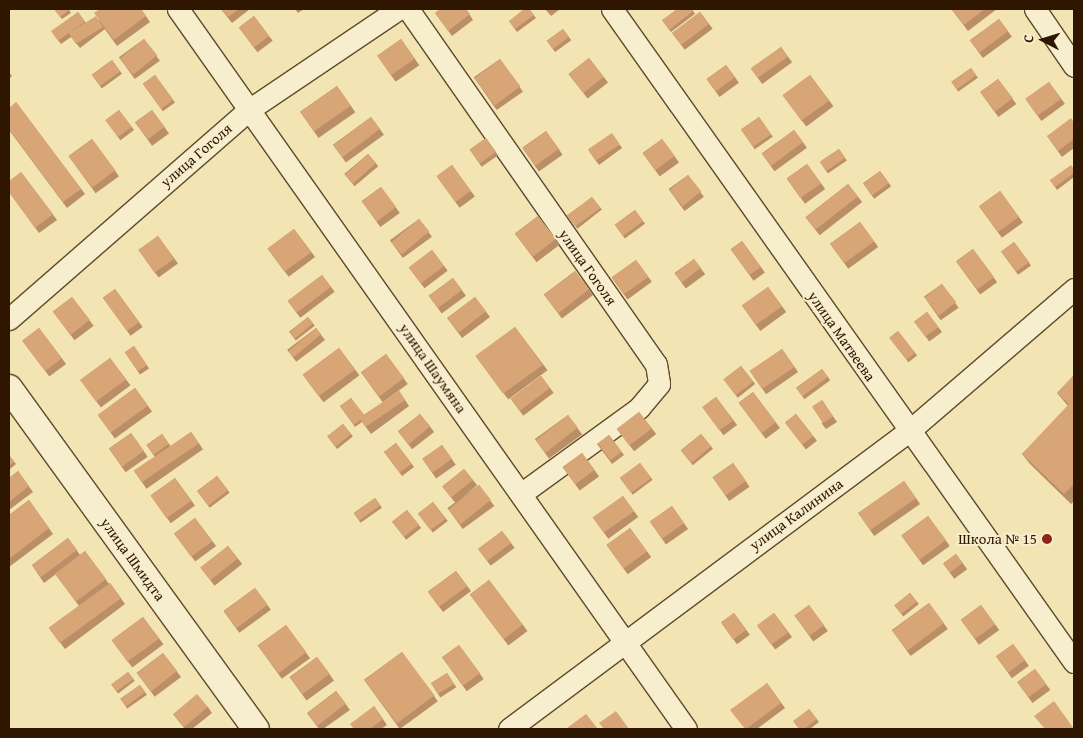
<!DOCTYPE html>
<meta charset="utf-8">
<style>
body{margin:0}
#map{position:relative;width:1083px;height:738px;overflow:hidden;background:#f3e5b3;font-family:"Gentium Book Plus",serif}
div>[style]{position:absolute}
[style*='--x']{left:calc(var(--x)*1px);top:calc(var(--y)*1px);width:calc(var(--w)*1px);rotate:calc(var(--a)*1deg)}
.roads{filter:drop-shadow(1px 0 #604a2d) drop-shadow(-1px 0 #604a2d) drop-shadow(0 1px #604a2d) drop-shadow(0 -1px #604a2d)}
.minor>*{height:21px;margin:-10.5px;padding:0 10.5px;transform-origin:10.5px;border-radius:10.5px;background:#f7eece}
.tertiary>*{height:26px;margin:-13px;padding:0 13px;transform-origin:13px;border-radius:13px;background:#f7eece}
.wall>*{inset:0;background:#ba8e66;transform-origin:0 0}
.building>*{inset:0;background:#d8a577;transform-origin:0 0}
.dots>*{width:14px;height:14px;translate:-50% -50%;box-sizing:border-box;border:2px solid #f7eece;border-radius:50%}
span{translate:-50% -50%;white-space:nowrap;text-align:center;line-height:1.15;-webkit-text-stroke:4px #f7eece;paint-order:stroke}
.street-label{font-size:15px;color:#2f1600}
.poi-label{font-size:15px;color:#2f1600}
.right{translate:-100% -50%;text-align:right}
.frame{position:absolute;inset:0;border:10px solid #2f1600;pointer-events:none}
.north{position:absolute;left:1018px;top:15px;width:50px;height:50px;-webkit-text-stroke:4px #f7eece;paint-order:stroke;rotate:275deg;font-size:14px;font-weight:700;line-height:20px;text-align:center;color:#2f1600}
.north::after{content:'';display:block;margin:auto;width:18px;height:22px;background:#2f1600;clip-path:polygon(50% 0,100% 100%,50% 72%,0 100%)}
</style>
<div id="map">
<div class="roads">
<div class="minor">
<div style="--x:178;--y:9;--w:881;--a:54.79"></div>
<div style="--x:408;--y:9;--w:433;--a:55.1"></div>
<div style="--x:656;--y:364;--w:20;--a:81"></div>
<div style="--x:659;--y:384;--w:31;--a:130"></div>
<div style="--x:639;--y:408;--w:145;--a:144"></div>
<div style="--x:612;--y:9;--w:800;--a:54.72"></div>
<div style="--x:1035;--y:9;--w:69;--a:55.6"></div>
<div style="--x:9;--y:319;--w:320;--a:-41.1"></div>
<div style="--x:250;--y:109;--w:179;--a:-34"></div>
<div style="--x:509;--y:729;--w:499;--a:-36.7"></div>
<div style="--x:909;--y:431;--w:218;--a:-40.7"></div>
</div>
<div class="tertiary">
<div style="--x:9;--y:388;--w:421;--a:54.1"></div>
</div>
</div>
<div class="wall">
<div style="clip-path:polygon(54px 9px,69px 10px,71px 13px,62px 19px)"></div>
<div style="clip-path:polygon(141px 9px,150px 22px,117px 46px,104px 28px,105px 29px,80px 48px,71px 37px,61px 44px,52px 32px,78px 12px,86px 23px)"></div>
<div style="clip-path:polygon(221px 9px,250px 9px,232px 23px)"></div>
<div style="clip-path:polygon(295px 9px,304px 9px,298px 13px)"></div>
<div style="clip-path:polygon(466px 9px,473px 20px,452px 36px,435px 13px)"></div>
<div style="clip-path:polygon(529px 9px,536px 18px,517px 32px,509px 21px)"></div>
<div style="clip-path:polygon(545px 9px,560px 9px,551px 16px)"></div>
<div style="clip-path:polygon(692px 9px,695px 14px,671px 32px,662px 20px)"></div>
<div style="clip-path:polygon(953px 9px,997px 9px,968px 31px,952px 10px)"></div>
<div style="left:700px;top:12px;width:21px;height:35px;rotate:53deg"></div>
<div style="left:254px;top:16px;width:31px;height:19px;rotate:53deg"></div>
<div style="left:999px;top:19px;width:22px;height:36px;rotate:54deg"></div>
<div style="left:563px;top:29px;width:14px;height:20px;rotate:54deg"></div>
<div style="left:144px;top:39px;width:27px;height:31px;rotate:54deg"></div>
<div style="left:401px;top:39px;width:32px;height:29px;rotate:55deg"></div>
<div style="left:781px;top:47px;width:19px;height:37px;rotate:54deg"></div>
<div style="left:589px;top:58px;width:31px;height:26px;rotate:52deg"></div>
<div style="left:500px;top:59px;width:40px;height:32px;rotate:55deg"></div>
<div style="left:112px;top:60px;width:17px;height:25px;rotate:54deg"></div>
<div style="left:726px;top:65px;width:22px;height:24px;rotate:54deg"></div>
<div style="left:971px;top:68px;width:12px;height:24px;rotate:55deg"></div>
<div style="clip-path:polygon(9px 72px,12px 76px,9px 79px)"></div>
<div style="left:155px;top:75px;width:34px;height:15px;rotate:54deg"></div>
<div style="left:810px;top:75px;width:39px;height:34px;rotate:53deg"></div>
<div style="left:998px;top:79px;width:31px;height:22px;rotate:54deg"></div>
<div style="left:1049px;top:82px;width:27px;height:29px;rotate:54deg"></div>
<div style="left:337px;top:86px;width:32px;height:45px;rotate:55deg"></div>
<div style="clip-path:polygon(16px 102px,85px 194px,67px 208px,9px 130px)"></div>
<div style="left:119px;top:110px;width:25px;height:17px;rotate:53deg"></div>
<div style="left:152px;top:110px;width:29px;height:21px;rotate:54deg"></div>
<div style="left:371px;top:117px;width:22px;height:47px;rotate:54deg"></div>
<div style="left:759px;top:117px;width:24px;height:22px;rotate:55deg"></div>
<div style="clip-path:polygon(1074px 123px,1074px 148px,1062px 157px,1047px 136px)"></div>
<div style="left:794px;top:130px;width:22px;height:40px;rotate:54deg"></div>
<div style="left:546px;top:131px;width:29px;height:29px;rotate:55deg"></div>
<div style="left:486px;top:138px;width:21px;height:20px;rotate:55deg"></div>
<div style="left:92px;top:139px;width:46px;height:29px;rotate:54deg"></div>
<div style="left:662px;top:139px;width:29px;height:24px;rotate:54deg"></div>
<div style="clip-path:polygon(620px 145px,622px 148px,599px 165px,589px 151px)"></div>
<div style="left:839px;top:149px;width:14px;height:23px;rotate:56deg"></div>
<div style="left:368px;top:154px;width:16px;height:31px;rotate:50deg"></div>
<div style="left:807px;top:164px;width:31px;height:25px;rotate:54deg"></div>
<div style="left:452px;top:165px;width:39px;height:19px;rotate:54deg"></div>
<div style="clip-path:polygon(1074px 169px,1074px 177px,1057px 190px,1050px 180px)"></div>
<div style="left:880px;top:171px;width:19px;height:21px;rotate:54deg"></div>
<div style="clip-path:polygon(21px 172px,57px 220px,39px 233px,9px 192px)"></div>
<div style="left:688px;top:175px;width:27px;height:24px;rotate:54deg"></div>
<div style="left:848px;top:184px;width:23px;height:54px;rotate:52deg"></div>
<div style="left:381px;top:187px;width:32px;height:24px;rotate:54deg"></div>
<div style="left:1000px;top:191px;width:39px;height:26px;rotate:54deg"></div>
<div style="left:592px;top:197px;width:16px;height:31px;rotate:52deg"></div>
<div style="left:635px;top:210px;width:17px;height:25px;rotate:54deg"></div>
<div style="left:538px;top:216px;width:36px;height:29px;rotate:53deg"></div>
<div style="left:419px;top:219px;width:22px;height:36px;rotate:54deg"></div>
<div style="left:860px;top:222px;width:31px;height:37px;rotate:54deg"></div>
<div style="left:294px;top:229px;width:35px;height:33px;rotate:53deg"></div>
<div style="left:158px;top:236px;width:34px;height:24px;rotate:54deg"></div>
<div style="left:742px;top:241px;width:39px;height:14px;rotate:54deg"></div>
<div style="left:1014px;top:242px;width:29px;height:16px;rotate:54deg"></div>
<div style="left:973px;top:249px;width:41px;height:21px;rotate:54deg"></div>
<div style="left:432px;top:250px;width:26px;height:29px;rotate:53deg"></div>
<div style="left:694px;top:259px;width:19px;height:24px;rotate:54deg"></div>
<div style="left:636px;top:260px;width:27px;height:30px;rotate:54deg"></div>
<div style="left:575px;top:271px;width:30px;height:39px;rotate:53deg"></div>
<div style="left:322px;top:275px;width:21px;height:43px;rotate:53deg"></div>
<div style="left:453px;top:278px;width:22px;height:30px;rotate:54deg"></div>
<div style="left:942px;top:284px;width:29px;height:22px;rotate:55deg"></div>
<div style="left:768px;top:287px;width:31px;height:32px;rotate:54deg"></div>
<div style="left:115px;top:289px;width:47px;height:15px;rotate:54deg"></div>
<div style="left:72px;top:297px;width:36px;height:24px;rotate:53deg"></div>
<div style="left:475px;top:297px;width:25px;height:35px;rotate:53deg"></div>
<div style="left:927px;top:312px;width:25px;height:16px;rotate:53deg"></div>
<div style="left:308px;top:317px;width:11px;height:24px;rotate:52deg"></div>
<div style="left:515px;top:327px;width:54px;height:49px;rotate:53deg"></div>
<div style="left:39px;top:328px;width:45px;height:21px;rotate:53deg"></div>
<div style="left:316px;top:328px;width:15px;height:36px;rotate:53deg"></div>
<div style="left:898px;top:331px;width:31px;height:11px;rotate:52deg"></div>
<div style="left:134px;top:346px;width:27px;height:11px;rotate:56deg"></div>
<div style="left:339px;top:348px;width:34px;height:45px;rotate:53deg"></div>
<div style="left:782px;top:349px;width:28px;height:39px;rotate:55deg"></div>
<div style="left:386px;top:354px;width:37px;height:31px;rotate:54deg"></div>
<div style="left:110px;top:358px;width:34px;height:37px;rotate:53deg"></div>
<div style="left:741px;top:366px;width:23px;height:22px;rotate:52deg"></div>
<div style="left:822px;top:369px;width:14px;height:32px;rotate:54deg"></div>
<div style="clip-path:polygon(1074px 375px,1074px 501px,1071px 504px,1030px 464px,1022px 454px,1068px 406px,1057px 393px)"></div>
<div style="left:541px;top:376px;width:21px;height:38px;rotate:53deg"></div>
<div style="left:135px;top:388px;width:29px;height:46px;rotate:54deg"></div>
<div style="clip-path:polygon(399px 391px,409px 406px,371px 434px,362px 422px,355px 427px,340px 406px,351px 398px,365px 417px)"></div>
<div style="left:753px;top:392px;width:45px;height:18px;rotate:53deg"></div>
<div style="left:716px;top:397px;width:35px;height:17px;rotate:53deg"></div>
<div style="clip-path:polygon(822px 400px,837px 422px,826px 429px,822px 424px)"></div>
<div style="left:639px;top:412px;width:28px;height:28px;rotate:52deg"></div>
<div style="left:420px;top:414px;width:23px;height:28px;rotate:52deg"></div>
<div style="left:796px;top:414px;width:34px;height:14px;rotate:52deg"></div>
<div style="left:568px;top:415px;width:24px;height:41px;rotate:54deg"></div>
<div style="left:343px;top:424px;width:16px;height:20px;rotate:52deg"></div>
<div style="left:191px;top:432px;width:21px;height:69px;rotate:55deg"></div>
<div style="left:131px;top:433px;width:29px;height:27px;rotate:55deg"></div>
<div style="left:162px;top:434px;width:16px;height:19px;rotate:55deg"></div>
<div style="left:701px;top:434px;width:19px;height:26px;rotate:51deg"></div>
<div style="left:609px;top:435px;width:25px;height:15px;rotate:53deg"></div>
<div style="left:396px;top:443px;width:30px;height:15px;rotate:53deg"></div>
<div style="left:442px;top:445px;width:24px;height:24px;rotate:55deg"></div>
<div style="left:582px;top:453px;width:29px;height:24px;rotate:54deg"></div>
<div style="clip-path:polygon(9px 455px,16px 464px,9px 470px)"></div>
<div style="left:640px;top:463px;width:21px;height:25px;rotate:53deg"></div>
<div style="left:733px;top:463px;width:29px;height:25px;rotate:55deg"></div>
<div style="left:464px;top:469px;width:21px;height:28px;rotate:51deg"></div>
<div style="clip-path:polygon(18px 471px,33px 492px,9px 510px,9px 478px)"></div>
<div style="left:217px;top:476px;width:21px;height:25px;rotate:53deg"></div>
<div style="left:175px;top:478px;width:34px;height:30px;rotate:54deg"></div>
<div style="left:904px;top:481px;width:28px;height:56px;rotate:55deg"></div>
<div style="left:479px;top:485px;width:26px;height:39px;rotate:54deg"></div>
<div style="left:623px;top:496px;width:26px;height:37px;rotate:54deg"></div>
<div style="left:375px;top:498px;width:12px;height:26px;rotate:55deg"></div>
<div style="clip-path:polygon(29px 500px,53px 534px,9px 567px,9px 515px)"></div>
<div style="left:433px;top:502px;width:24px;height:19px;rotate:52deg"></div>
<div style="left:672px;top:506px;width:28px;height:27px;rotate:55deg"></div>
<div style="left:407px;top:510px;width:23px;height:19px;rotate:52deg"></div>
<div style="left:928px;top:516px;width:37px;height:33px;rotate:54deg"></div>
<div style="left:195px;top:518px;width:35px;height:26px;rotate:53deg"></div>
<div style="left:630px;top:528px;width:36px;height:29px;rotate:54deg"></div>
<div style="left:502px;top:531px;width:21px;height:30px;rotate:53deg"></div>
<div style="clip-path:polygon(68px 538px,80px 555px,85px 551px,109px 584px,110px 583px,125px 604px,65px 649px,49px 628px,79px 606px,56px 574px,44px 583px,32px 565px)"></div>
<div style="left:228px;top:546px;width:23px;height:35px;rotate:52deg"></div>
<div style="left:956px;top:554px;width:19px;height:16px;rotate:54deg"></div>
<div style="left:456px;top:571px;width:25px;height:35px;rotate:53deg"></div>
<div style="left:489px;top:580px;width:64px;height:24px;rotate:53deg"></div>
<div style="left:255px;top:588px;width:27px;height:39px;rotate:54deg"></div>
<div style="left:910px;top:593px;width:14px;height:20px;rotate:51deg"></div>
<div style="left:929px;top:603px;width:32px;height:46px;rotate:54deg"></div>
<div style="left:809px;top:605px;width:32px;height:18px;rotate:54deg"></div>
<div style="left:981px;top:605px;width:31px;height:25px;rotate:54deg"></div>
<div style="left:734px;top:613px;width:27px;height:16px;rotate:54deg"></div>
<div style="left:774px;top:613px;width:30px;height:21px;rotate:53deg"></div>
<div style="left:143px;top:617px;width:34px;height:39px;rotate:53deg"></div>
<div style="left:286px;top:625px;width:41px;height:35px;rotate:54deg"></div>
<div style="left:1013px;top:644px;width:27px;height:21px;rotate:54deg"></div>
<div style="left:459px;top:645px;width:42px;height:21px;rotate:54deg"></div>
<div style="left:402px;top:652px;width:61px;height:47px;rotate:54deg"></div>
<div style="left:163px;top:653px;width:30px;height:33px;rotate:53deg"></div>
<div style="left:317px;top:657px;width:29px;height:34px;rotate:54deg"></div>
<div style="left:1035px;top:669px;width:26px;height:22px;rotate:54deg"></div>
<div style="left:128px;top:672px;width:11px;height:21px;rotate:52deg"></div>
<div style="left:447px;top:673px;width:17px;height:19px;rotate:57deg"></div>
<div style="clip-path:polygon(767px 683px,785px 708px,757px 729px,744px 729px)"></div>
<div style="left:140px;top:685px;width:12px;height:24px;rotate:55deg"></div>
<div style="clip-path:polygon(336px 691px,350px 710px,323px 729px,319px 729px,307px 713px)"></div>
<div style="clip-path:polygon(374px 706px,387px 725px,381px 729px,354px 729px)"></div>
<div style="clip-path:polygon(208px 707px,212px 713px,192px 729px,185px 729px,173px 714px)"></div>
<div style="clip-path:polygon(809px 709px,819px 722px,810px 729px,799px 729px)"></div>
</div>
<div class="building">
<div style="clip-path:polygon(54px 9px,68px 9px,69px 10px,60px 17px)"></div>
<div style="clip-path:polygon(100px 9px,141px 9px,146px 16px,114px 40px,94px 13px)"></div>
<div style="clip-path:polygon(222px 9px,239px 9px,228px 17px)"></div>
<div style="clip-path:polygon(440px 9px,466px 9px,470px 14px,448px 31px,435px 13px)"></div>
<div style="clip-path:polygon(524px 9px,529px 9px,534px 15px,515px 29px,509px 21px)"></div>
<div style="clip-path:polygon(677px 9px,692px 9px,693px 11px,669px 30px,662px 20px)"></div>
<div style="clip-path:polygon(953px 9px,985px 9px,964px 25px,952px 10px)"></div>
<div style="left:78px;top:12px;width:12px;height:33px;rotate:55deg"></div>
<div style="left:700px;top:12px;width:15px;height:35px;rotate:53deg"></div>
<div style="left:96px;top:16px;width:13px;height:32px;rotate:58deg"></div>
<div style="left:254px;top:16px;width:25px;height:19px;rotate:53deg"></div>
<div style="left:999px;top:19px;width:15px;height:36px;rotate:53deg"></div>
<div style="left:563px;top:29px;width:10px;height:20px;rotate:53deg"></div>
<div style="left:144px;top:39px;width:21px;height:31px;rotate:51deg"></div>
<div style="left:401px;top:39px;width:24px;height:29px;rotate:55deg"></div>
<div style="left:781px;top:47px;width:12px;height:37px;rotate:55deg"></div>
<div style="left:589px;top:58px;width:24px;height:26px;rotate:52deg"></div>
<div style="left:500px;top:59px;width:34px;height:32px;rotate:53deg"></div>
<div style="left:112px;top:60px;width:14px;height:25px;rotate:54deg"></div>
<div style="left:726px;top:65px;width:15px;height:24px;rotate:53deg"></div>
<div style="left:971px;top:68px;width:9px;height:24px;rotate:54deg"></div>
<div style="left:155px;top:75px;width:31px;height:15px;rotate:54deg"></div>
<div style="left:810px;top:75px;width:32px;height:34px;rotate:54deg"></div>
<div style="left:998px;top:79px;width:24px;height:22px;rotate:52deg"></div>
<div style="left:1049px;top:82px;width:21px;height:29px;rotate:55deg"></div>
<div style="left:337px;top:86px;width:24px;height:45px;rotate:55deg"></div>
<div style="clip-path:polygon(16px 102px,81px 189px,63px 202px,9px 129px,9px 108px)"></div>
<div style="left:119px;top:110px;width:21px;height:17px;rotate:53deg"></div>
<div style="left:152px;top:110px;width:21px;height:21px;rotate:53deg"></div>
<div style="left:371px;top:117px;width:15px;height:47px;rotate:53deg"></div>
<div style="left:759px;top:117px;width:21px;height:22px;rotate:55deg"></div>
<div style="clip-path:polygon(1071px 118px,1074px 123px,1074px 139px,1058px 151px,1047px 136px)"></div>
<div style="left:794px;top:130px;width:15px;height:40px;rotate:53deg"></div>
<div style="left:546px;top:131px;width:22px;height:29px;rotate:54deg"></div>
<div style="left:612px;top:133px;width:14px;height:29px;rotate:56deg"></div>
<div style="left:486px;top:138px;width:17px;height:20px;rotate:54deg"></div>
<div style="left:92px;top:139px;width:39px;height:29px;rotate:53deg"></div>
<div style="left:662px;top:139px;width:21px;height:24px;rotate:53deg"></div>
<div style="left:839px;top:149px;width:11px;height:23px;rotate:56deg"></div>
<div style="left:368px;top:154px;width:12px;height:31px;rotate:48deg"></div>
<div style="left:807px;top:164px;width:24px;height:25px;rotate:55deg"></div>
<div style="left:452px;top:165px;width:32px;height:19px;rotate:54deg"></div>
<div style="clip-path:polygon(1071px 165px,1074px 169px,1074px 173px,1055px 187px,1050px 180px)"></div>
<div style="left:880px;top:171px;width:15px;height:21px;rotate:53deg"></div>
<div style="clip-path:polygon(21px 172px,53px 214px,35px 228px,9px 192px,9px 181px)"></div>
<div style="left:688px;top:175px;width:21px;height:24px;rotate:51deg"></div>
<div style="left:848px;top:184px;width:16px;height:54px;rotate:52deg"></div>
<div style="left:381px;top:187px;width:25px;height:24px;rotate:53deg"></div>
<div style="left:1000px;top:191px;width:32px;height:26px;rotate:54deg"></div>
<div style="left:592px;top:197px;width:14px;height:31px;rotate:54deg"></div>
<div style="left:635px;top:210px;width:14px;height:25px;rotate:54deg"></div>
<div style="left:538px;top:216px;width:29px;height:29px;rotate:52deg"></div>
<div style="left:419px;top:219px;width:16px;height:36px;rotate:50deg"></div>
<div style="left:860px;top:222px;width:24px;height:37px;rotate:54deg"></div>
<div style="left:294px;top:229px;width:29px;height:33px;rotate:54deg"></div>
<div style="left:158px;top:236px;width:28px;height:24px;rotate:55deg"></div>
<div style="left:742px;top:241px;width:32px;height:14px;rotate:54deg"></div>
<div style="left:1014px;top:242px;width:25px;height:16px;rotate:53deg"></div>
<div style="left:973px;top:249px;width:35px;height:21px;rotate:53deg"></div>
<div style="left:432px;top:250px;width:20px;height:29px;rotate:53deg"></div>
<div style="left:694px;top:259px;width:11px;height:24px;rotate:52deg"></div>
<div style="left:636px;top:260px;width:21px;height:30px;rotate:55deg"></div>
<div style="left:575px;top:271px;width:23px;height:39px;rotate:52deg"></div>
<div style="left:322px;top:275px;width:15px;height:43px;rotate:53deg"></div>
<div style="left:453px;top:278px;width:15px;height:30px;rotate:53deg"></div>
<div style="left:942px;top:284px;width:23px;height:22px;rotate:52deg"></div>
<div style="left:768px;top:287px;width:24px;height:32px;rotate:55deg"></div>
<div style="left:115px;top:289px;width:41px;height:15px;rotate:54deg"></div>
<div style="left:72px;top:297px;width:29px;height:24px;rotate:52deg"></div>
<div style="left:475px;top:297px;width:18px;height:35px;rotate:52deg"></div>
<div style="left:927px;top:312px;width:19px;height:16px;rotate:54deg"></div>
<div style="left:308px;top:317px;width:8px;height:24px;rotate:50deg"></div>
<div style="left:515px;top:327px;width:47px;height:49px;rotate:54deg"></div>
<div style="left:39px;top:328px;width:38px;height:21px;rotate:53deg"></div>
<div style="left:316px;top:328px;width:8px;height:36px;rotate:50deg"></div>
<div style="left:898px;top:331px;width:28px;height:11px;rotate:52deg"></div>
<div style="left:134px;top:346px;width:23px;height:11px;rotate:56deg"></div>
<div style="left:339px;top:348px;width:27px;height:45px;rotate:54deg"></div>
<div style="left:782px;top:349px;width:22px;height:39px;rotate:56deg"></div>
<div style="left:386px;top:354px;width:30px;height:31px;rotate:53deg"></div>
<div style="left:110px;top:358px;width:27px;height:37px;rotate:54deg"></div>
<div style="left:741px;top:366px;width:20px;height:22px;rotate:53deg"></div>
<div style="left:822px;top:369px;width:10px;height:32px;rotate:53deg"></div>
<div style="clip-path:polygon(1074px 375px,1074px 484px,1064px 494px,1022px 454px,1069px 404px,1057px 393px)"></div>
<div style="left:541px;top:376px;width:15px;height:38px;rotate:53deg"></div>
<div style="left:135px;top:388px;width:22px;height:46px;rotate:54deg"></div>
<div style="left:399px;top:391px;width:11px;height:48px;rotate:56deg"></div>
<div style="left:753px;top:392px;width:38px;height:18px;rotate:53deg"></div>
<div style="left:716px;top:397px;width:29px;height:17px;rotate:54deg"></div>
<div style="left:351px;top:398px;width:23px;height:14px;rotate:52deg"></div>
<div style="left:822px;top:400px;width:20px;height:12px;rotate:57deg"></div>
<div style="left:639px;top:412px;width:21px;height:28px;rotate:53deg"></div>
<div style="left:420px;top:414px;width:16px;height:28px;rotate:50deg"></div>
<div style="left:796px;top:414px;width:28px;height:14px;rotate:52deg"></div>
<div style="left:568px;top:415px;width:16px;height:41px;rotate:52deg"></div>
<div style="left:343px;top:424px;width:13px;height:20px;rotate:51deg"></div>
<div style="left:191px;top:432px;width:14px;height:69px;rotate:56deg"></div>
<div style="left:131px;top:433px;width:22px;height:27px;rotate:54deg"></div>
<div style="left:162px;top:434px;width:12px;height:19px;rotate:55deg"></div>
<div style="left:701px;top:434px;width:16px;height:26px;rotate:50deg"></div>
<div style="left:609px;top:435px;width:21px;height:14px;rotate:53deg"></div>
<div style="left:396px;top:443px;width:26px;height:15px;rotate:53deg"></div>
<div style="left:442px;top:445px;width:17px;height:24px;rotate:54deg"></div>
<div style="left:582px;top:453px;width:21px;height:24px;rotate:53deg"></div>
<div style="clip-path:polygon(9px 455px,14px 462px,9px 465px)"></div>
<div style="left:640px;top:463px;width:19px;height:25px;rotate:54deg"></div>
<div style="left:733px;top:463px;width:22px;height:25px;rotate:54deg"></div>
<div style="left:464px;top:469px;width:14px;height:28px;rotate:51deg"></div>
<div style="clip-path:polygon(18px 471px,29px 486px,9px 502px,9px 478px)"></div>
<div style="left:217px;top:476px;width:18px;height:25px;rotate:52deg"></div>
<div style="left:175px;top:478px;width:28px;height:30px;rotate:55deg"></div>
<div style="left:904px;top:481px;width:21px;height:56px;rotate:55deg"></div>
<div style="left:479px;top:485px;width:19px;height:39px;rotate:51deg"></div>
<div style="left:623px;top:496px;width:19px;height:37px;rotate:55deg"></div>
<div style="left:375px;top:498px;width:9px;height:26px;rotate:54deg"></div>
<div style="clip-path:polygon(29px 500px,49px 528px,9px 559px,9px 515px)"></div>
<div style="left:433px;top:502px;width:21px;height:19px;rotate:53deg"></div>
<div style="left:672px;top:506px;width:21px;height:27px;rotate:55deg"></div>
<div style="left:407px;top:510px;width:19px;height:19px;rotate:51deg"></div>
<div style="left:928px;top:516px;width:30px;height:33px;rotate:53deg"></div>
<div style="left:195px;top:518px;width:29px;height:26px;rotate:54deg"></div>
<div style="left:630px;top:528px;width:29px;height:29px;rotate:54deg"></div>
<div style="left:502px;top:531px;width:15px;height:30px;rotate:53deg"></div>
<div style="left:68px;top:538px;width:15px;height:45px;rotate:53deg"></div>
<div style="left:228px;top:546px;width:16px;height:35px;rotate:52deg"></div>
<div style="left:85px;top:551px;width:35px;height:38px;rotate:53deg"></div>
<div style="left:956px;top:554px;width:11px;height:16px;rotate:52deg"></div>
<div style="left:456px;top:571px;width:19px;height:35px;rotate:54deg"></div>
<div style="left:489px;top:580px;width:56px;height:24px;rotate:53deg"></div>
<div style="left:110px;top:583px;width:19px;height:76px;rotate:54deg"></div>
<div style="left:255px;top:588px;width:21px;height:39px;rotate:53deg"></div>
<div style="left:910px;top:593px;width:11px;height:20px;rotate:52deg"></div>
<div style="left:929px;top:603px;width:25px;height:46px;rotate:53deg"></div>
<div style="left:809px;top:605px;width:25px;height:18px;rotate:53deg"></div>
<div style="left:981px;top:605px;width:24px;height:25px;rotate:54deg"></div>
<div style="left:734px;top:613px;width:21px;height:16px;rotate:55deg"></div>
<div style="left:774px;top:613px;width:24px;height:21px;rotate:54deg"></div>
<div style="left:143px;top:617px;width:27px;height:39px;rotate:54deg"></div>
<div style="left:286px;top:625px;width:34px;height:35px;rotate:53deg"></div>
<div style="left:1013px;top:644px;width:20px;height:21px;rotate:53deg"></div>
<div style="left:459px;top:645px;width:35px;height:21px;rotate:53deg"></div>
<div style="left:402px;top:652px;width:54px;height:47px;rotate:53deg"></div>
<div style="left:163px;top:653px;width:23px;height:33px;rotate:52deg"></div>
<div style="left:317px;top:657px;width:21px;height:34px;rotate:53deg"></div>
<div style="left:1035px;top:669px;width:19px;height:22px;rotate:54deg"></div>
<div style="left:128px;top:672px;width:9px;height:21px;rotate:54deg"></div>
<div style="left:447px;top:673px;width:13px;height:19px;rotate:58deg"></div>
<div style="clip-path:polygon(767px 683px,781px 703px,746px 729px,745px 729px,730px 710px)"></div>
<div style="left:140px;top:685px;width:9px;height:24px;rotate:54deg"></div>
<div style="left:336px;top:691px;width:16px;height:36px;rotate:52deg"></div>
<div style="left:197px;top:694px;width:17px;height:31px;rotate:50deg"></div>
<div style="clip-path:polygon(1054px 701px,1074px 729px,1045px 729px,1034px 716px)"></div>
<div style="clip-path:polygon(374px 706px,383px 719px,370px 729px,354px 729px,350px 724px)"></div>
<div style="clip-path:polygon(809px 709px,817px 719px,804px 729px,799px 729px,793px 721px)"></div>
<div style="clip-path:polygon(616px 711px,629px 729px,604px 729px,599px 723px)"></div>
<div style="clip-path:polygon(586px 714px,598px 729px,568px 729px,567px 728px)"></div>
</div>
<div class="dots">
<div style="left:1047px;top:539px;background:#8f2418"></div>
</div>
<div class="street-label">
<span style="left:196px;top:155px;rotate:-41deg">улица Гоголя</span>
<span style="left:588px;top:267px;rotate:55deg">улица Гоголя</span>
<span style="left:842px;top:336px;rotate:55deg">улица Матвеева</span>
<span style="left:433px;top:368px;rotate:55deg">улица Шаумяна</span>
<span style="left:796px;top:514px;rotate:-36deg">улица Калинина</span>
<span style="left:133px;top:559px;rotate:54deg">улица Шмидта</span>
</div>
<div class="poi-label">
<span class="right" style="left:1037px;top:539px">Школа № 15</span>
</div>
<div class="frame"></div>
<div class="north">С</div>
</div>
